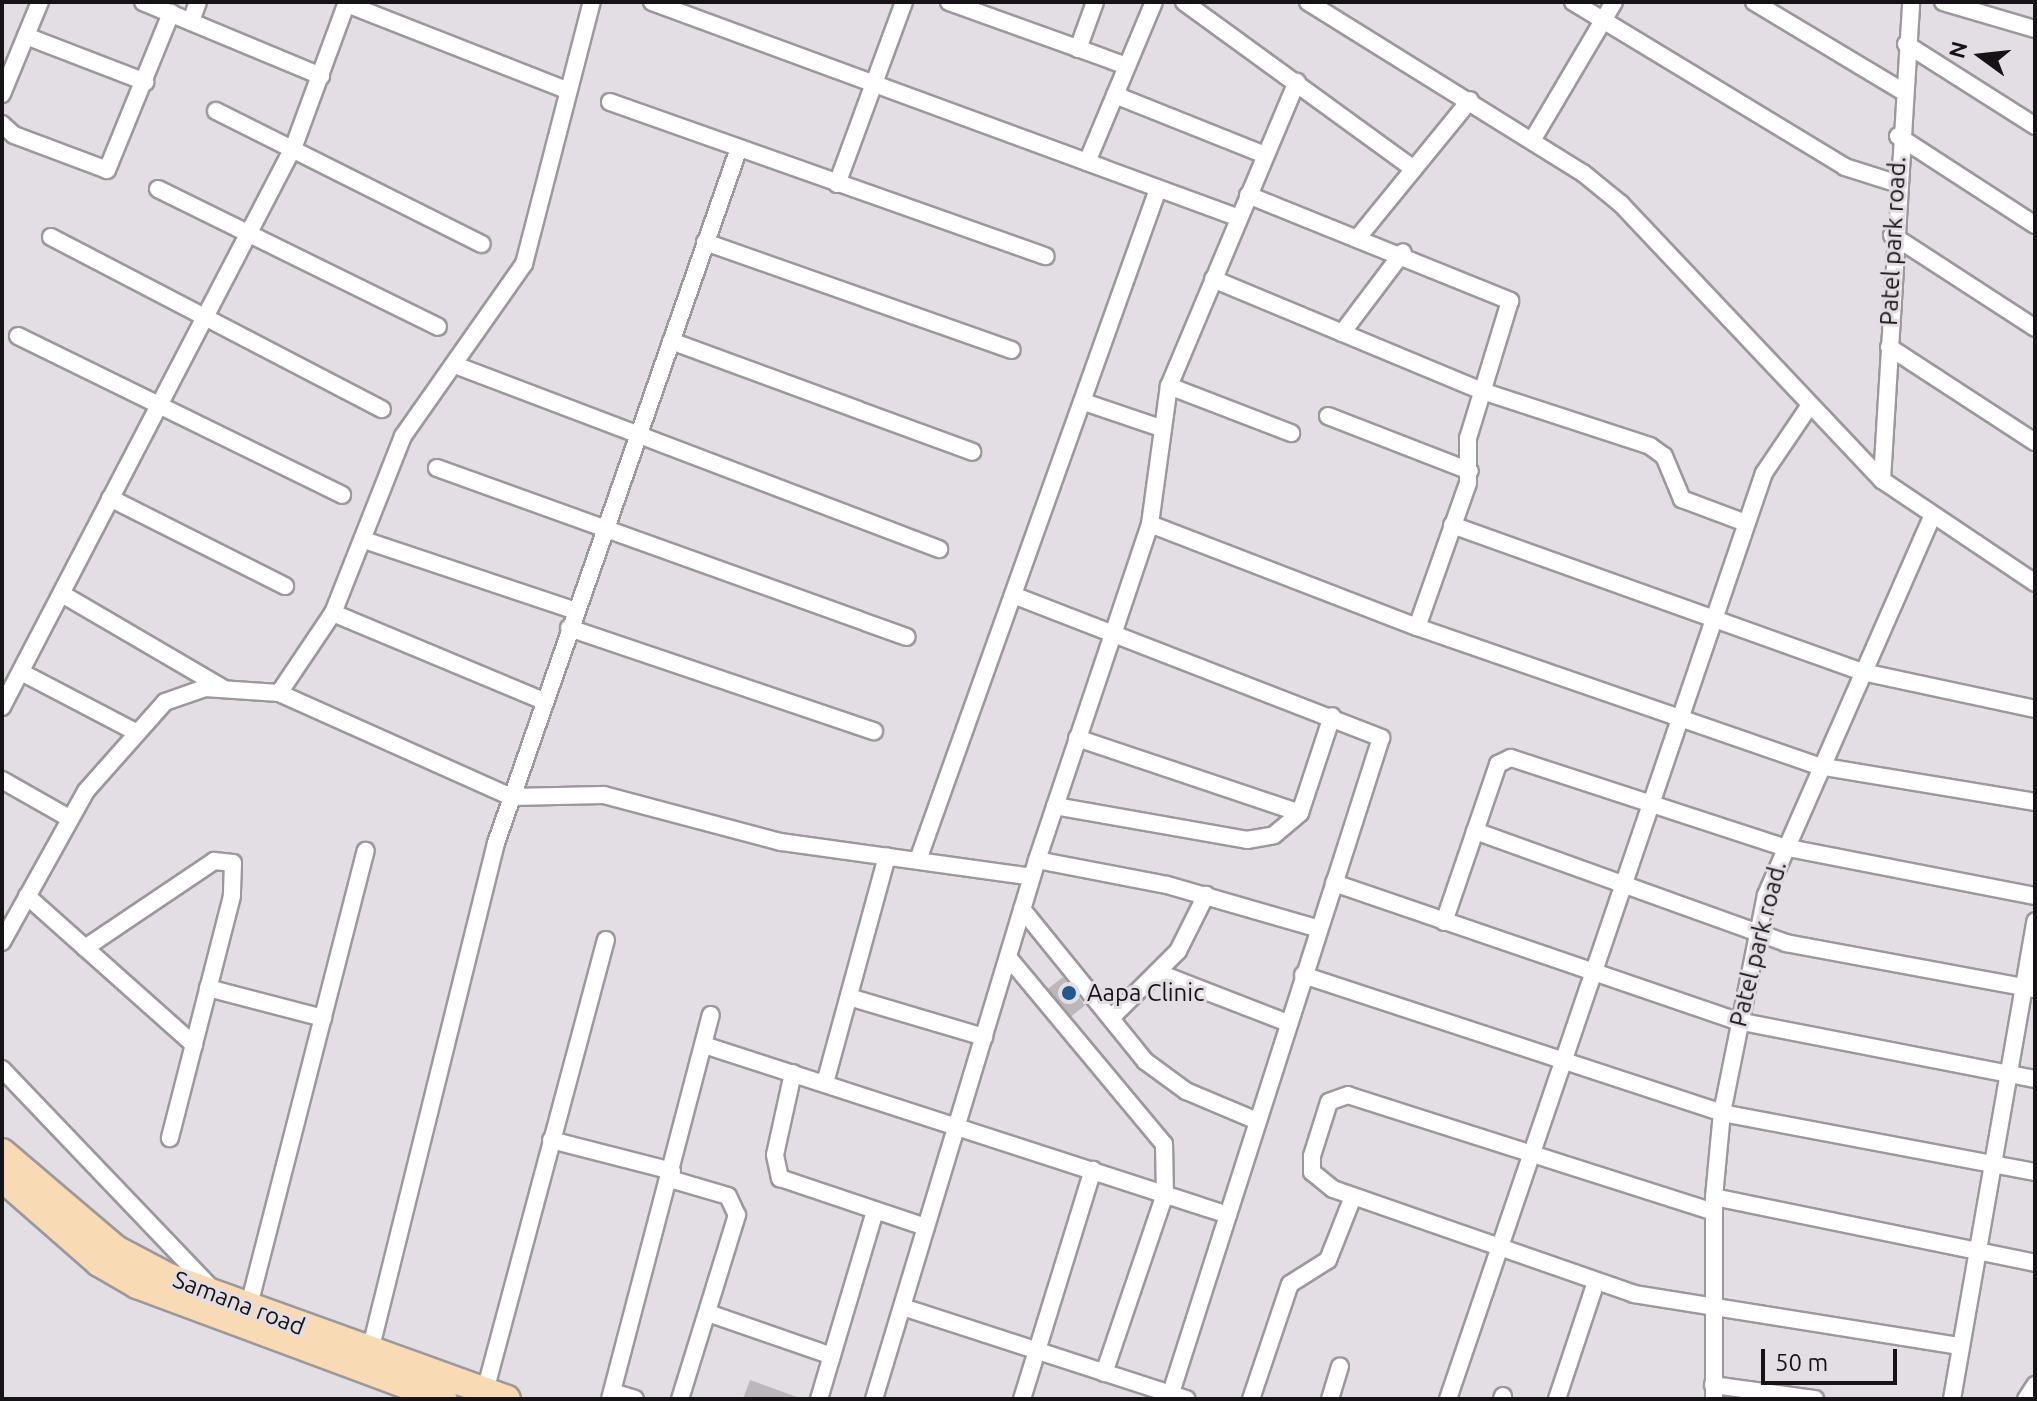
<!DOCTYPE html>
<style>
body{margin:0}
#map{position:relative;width:2037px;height:1401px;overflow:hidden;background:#e3dee3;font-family:Ubuntu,sans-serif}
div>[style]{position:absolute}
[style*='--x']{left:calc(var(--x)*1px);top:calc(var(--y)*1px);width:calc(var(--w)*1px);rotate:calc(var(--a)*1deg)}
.building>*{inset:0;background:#bcb7bb;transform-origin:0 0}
.roads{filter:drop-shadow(2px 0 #9c989c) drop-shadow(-2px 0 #9c989c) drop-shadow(0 2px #9c989c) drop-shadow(0 -2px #9c989c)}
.street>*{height:16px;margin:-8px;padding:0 8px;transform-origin:8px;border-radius:8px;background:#fff}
.primary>*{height:26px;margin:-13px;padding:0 13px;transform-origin:13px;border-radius:13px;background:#f8dab4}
.dots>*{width:22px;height:22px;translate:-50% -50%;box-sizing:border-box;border:4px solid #e3dee3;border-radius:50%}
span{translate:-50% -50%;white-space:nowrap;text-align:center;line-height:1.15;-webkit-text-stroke:6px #e3dee3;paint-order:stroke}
.street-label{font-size:24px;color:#151315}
.poi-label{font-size:24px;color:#151315}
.left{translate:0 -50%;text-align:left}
.frame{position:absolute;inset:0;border:4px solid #151315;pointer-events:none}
.north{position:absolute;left:1941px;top:16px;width:80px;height:80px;-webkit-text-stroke:6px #e3dee3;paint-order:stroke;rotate:285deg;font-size:22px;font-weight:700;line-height:32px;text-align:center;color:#151315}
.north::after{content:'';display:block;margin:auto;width:28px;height:36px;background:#151315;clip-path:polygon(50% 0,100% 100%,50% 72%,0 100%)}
.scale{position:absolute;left:1761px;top:1349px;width:136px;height:36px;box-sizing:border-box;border:4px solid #151315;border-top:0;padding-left:10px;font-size:24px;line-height:28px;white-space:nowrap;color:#151315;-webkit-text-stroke:6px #e3dee3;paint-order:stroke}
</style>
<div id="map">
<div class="building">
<div style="left:1063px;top:977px;width:36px;height:19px;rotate:52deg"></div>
<div style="clip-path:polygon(750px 1380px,797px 1397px,797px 1399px,743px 1399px)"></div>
</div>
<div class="roads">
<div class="street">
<div style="--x:143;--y:2;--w:193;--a:22.6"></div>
<div style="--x:652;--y:2;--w:625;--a:20.2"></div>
<div style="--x:949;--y:2;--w:189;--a:19.8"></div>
<div style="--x:1184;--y:2;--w:284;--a:36"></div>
<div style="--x:1308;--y:2;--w:324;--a:31.9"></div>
<div style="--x:1583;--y:173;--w:49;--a:39.2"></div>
<div style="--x:1621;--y:204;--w:380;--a:46.6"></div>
<div style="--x:1882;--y:480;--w:184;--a:33.9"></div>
<div style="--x:1573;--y:2;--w:318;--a:31.2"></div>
<div style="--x:1845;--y:167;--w:52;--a:17.7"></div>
<div style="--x:1754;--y:2;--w:173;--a:31"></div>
<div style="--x:1943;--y:2;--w:96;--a:16.4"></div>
<div style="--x:347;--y:4;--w:236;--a:21.4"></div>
<div style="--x:191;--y:21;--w:20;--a:-70"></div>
<div style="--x:26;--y:36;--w:128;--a:21.1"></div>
<div style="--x:1906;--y:44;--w:153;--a:32.4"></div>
<div style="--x:1078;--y:49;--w:50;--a:-70.1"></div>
<div style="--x:2;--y:94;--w:100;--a:-67.6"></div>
<div style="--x:1115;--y:95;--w:162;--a:21.8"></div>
<div style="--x:610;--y:102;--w:462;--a:19.5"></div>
<div style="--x:216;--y:111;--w:297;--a:26.6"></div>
<div style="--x:2;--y:124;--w:16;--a:43"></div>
<div style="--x:14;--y:135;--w:99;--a:20.6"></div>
<div style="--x:107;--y:170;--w:170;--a:-67.8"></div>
<div style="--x:1898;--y:136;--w:163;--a:33"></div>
<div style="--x:1533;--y:139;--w:159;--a:-59.4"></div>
<div style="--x:1087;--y:162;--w:173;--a:-67.3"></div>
<div style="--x:837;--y:184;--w:194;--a:-69.8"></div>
<div style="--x:158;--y:189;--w:312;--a:26.2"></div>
<div style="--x:1248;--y:195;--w:283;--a:22"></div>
<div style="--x:1510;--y:301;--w:143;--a:107"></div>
<div style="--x:1468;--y:438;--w:45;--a:90"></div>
<div style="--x:1468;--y:483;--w:153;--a:109.5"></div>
<div style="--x:1360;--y:235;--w:174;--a:-50.8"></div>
<div style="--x:1892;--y:235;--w:171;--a:33"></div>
<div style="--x:51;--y:237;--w:373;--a:27.5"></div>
<div style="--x:705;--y:242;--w:325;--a:19.4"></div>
<div style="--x:1213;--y:279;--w:291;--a:22.6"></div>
<div style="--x:1482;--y:391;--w:177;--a:18.1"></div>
<div style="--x:1650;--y:446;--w:17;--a:36"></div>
<div style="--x:1664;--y:456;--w:47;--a:67.3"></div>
<div style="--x:1682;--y:499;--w:68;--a:20.6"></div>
<div style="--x:1342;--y:333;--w:101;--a:-53"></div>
<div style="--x:18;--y:336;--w:361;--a:26.1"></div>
<div style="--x:671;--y:341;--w:321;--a:20.2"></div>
<div style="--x:1889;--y:347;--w:174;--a:33.1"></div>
<div style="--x:455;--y:365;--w:518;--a:20.82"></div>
<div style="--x:1169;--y:386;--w:131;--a:21.1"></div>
<div style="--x:1084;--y:402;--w:81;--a:18.7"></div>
<div style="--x:1328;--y:416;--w:152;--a:21.2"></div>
<div style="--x:437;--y:468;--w:499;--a:19.8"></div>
<div style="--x:1882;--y:480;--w:479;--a:-86.5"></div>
<div style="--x:110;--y:498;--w:196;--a:26.7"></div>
<div style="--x:1150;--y:524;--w:286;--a:21.1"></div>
<div style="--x:1417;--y:627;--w:424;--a:19.1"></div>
<div style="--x:1818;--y:766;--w:220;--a:9.4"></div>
<div style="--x:1452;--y:525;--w:436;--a:19.7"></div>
<div style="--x:1863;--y:672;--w:176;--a:12.1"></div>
<div style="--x:364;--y:540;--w:224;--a:18.5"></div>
<div style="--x:62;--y:594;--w:186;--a:30.3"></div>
<div style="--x:1013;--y:595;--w:395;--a:21.2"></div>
<div style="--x:1381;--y:738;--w:694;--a:107.78"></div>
<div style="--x:333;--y:613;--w:228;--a:22.7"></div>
<div style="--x:569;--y:628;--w:322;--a:18.7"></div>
<div style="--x:21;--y:672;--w:130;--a:27.6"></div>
<div style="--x:279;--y:693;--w:97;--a:-56"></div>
<div style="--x:333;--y:613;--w:190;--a:-68.4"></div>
<div style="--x:403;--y:436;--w:210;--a:-54.9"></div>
<div style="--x:524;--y:264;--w:271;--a:-75.5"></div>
<div style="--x:2;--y:707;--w:632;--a:-62.5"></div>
<div style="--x:294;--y:146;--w:153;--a:-69.8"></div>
<div style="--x:1077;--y:738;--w:235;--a:18.6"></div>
<div style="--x:2;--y:780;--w:77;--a:29.6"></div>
<div style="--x:1055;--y:806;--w:195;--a:10"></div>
<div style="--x:1247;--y:840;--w:27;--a:-10"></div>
<div style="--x:1274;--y:835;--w:34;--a:-40"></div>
<div style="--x:1300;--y:813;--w:102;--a:-71.7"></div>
<div style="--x:1475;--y:831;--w:331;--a:19.8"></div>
<div style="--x:1786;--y:943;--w:253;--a:10.5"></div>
<div style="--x:918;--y:860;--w:713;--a:-70.32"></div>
<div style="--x:1037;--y:860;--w:132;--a:10.9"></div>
<div style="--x:1167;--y:885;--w:158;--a:16.1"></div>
<div style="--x:1334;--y:883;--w:426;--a:18.9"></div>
<div style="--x:1737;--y:1021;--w:304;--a:11"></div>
<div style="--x:27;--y:896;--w:224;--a:41.7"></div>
<div style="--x:1022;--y:909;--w:196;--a:51"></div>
<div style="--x:1145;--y:1061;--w:51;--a:36.2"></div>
<div style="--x:1186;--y:1091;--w:77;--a:22.9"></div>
<div style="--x:1444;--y:922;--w:167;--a:-71.1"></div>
<div style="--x:1498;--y:764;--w:14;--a:-25"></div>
<div style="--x:1511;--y:758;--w:286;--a:18.1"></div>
<div style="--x:1783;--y:847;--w:257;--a:11"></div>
<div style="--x:2;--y:942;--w:173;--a:-60.9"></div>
<div style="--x:86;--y:791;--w:119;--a:-48.4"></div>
<div style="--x:165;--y:702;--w:42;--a:-19.3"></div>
<div style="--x:205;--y:688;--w:74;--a:3.9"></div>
<div style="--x:279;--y:693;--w:254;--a:24.1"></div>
<div style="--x:511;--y:797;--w:93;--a:-1.2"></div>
<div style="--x:604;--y:795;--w:183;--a:14.9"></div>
<div style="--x:781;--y:842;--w:253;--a:7.9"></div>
<div style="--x:85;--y:948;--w:156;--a:-34"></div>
<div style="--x:214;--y:861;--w:19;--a:6"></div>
<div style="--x:233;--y:863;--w:33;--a:92"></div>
<div style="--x:232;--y:896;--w:250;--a:104.4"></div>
<div style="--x:1008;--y:957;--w:244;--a:50.2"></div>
<div style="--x:1164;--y:1144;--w:50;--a:88.9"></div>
<div style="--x:1165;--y:1194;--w:189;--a:108.8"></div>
<div style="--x:1159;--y:973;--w:138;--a:21.2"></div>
<div style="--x:1303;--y:975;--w:441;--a:18.2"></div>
<div style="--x:1722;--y:1113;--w:319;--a:10.7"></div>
<div style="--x:208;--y:988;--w:119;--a:14.6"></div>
<div style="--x:849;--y:997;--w:141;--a:16.5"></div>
<div style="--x:1111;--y:1018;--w:95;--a:-45"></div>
<div style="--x:1178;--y:951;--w:63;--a:-63.4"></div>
<div style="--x:704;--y:1045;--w:551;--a:17.97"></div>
<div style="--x:2;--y:1069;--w:304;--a:46.3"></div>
<div style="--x:793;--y:1073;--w:84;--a:102.4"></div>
<div style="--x:775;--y:1155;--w:24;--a:78"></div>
<div style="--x:780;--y:1178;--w:154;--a:18.6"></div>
<div style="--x:825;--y:1083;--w:235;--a:-74.7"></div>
<div style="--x:551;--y:1140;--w:125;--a:14.4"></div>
<div style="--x:670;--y:1179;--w:60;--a:16.3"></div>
<div style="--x:728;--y:1196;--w:21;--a:65"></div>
<div style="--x:737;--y:1215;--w:193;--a:107.2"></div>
<div style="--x:1714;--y:1197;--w:328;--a:11.6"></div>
<div style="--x:1714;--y:1212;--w:384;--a:-162.3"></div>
<div style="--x:1348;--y:1095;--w:20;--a:160"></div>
<div style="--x:1329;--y:1102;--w:57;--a:107.5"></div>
<div style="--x:1312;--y:1156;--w:16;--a:90"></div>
<div style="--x:1312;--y:1172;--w:27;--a:39"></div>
<div style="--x:1333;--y:1189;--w:319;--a:19.2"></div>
<div style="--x:1634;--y:1294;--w:330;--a:9.1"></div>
<div style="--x:903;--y:1307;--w:298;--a:18"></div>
<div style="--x:248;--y:1309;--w:473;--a:-75.6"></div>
<div style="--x:708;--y:1313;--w:131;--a:19.1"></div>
<div style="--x:368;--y:1359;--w:532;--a:-76.07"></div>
<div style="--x:496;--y:843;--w:736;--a:-70.73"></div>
<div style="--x:1713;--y:1385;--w:103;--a:7.8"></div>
<div style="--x:485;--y:1391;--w:467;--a:-75"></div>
<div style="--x:612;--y:1392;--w:24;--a:17"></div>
<div style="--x:610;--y:1399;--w:397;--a:-75.3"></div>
<div style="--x:819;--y:1399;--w:196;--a:-73.4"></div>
<div style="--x:874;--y:1399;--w:563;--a:-73.17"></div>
<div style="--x:1037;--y:860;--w:354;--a:-71.4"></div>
<div style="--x:1150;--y:524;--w:139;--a:-82.2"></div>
<div style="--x:1169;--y:386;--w:330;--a:-67.2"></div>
<div style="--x:1022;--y:1399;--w:240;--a:-72.8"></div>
<div style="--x:1251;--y:1399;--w:121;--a:-71.3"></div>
<div style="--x:1290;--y:1284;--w:45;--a:-32.3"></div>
<div style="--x:1328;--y:1260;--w:68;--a:-68.4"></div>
<div style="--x:1330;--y:1399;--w:34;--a:-73"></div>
<div style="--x:1448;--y:1399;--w:978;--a:-71.16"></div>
<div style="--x:1764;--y:473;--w:82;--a:-55.9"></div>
<div style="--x:1502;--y:1399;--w:3;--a:-72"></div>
<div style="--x:1557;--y:1399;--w:123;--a:-71.6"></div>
<div style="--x:1714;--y:1399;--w:202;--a:-90"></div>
<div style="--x:1714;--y:1197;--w:84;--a:-84.6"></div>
<div style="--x:1722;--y:1113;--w:222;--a:-78.6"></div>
<div style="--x:1766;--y:895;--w:410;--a:-66.3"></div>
<div style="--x:1952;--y:1399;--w:485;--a:-80.1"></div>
<div style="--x:2026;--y:1399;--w:17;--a:-57"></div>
</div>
<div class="primary">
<div style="--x:2;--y:1152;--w:150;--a:40.4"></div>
<div style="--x:116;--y:1249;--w:60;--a:27.8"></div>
<div style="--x:169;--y:1277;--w:359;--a:19.8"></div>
<div style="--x:2;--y:1178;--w:129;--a:41.2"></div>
<div style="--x:99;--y:1263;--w:44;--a:30.1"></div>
<div style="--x:137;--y:1285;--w:327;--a:20.4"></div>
</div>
</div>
<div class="dots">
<div style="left:1069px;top:993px;background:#225790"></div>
</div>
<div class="street-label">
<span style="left:1893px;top:241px;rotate:-87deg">Patel park road.</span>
<span style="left:1758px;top:944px;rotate:-76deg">Patel park road.</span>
<span style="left:239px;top:1303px;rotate:21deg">Samana road</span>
</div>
<div class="poi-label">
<span class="left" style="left:1087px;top:993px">Aapa Clinic</span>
</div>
<div class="frame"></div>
<div class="north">N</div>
<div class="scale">50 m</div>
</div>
